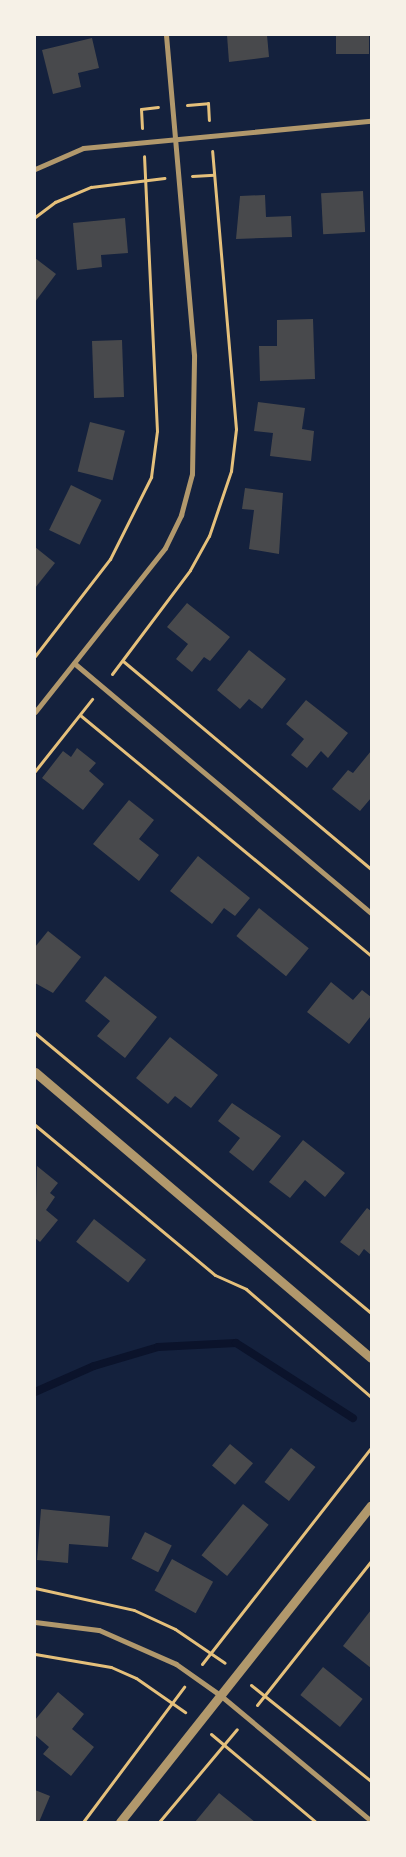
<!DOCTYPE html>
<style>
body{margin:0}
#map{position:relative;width:406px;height:1857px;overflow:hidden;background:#14213d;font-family:Helvetica,sans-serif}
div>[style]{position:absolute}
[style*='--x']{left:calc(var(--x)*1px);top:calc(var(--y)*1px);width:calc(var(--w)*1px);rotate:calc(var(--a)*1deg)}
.stream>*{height:8px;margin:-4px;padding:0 4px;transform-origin:4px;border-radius:4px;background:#0b132b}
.building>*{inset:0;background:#48494c;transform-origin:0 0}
.path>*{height:3px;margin:-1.5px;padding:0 1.5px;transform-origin:1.5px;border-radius:1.5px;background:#e5c07b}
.minor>*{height:5px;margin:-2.5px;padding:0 2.5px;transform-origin:2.5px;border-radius:2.5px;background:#b1986c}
.tertiary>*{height:9px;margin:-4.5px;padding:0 4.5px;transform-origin:4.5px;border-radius:4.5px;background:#b1986c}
span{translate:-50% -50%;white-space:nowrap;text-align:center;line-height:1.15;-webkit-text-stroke:4.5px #f6f1e7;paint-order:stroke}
.frame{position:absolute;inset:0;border:36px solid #f6f1e7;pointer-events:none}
</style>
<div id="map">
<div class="stream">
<div style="--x:35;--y:1392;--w:64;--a:-23.8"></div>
<div style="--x:94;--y:1366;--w:67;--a:-16.5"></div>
<div style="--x:158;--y:1347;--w:78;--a:-2.9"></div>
<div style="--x:236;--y:1343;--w:139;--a:32.7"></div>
</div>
<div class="building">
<div style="clip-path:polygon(227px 35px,267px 35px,269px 57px,229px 62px)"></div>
<div style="left:336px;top:35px;width:33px;height:19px"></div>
<div style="clip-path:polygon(92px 38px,99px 68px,78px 73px,81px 87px,53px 94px,42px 50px)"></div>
<div style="left:363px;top:191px;width:41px;height:42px;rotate:87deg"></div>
<div style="clip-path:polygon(265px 195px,266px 217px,291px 216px,292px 237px,236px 239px,240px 196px)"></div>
<div style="clip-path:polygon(125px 218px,128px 253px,101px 255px,102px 267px,77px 270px,73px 223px)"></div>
<div style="clip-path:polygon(35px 258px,56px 274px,35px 302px)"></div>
<div style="clip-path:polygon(313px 319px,315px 379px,260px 381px,259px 346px,277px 346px,277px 320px)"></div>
<div style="left:122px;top:340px;width:57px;height:30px;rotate:88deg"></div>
<div style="clip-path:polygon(258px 402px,305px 408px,302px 429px,314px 431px,311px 461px,270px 456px,273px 433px,254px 431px)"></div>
<div style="left:90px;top:422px;width:36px;height:51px;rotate:14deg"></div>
<div style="left:71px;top:485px;width:34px;height:50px;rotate:26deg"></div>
<div style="clip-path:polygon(245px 488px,283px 493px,279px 554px,249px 549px,254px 510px,242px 509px)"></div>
<div style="clip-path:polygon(35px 547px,55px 563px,35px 588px)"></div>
<div style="clip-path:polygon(187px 603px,230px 637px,210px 661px,204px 657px,192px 672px,176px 659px,188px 644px,167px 627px)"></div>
<div style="clip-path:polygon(249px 650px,286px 679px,262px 709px,249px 699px,240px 709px,217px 690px)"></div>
<div style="clip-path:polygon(306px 700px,348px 733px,328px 758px,321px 751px,307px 768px,291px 755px,304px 739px,286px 724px)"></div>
<div style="clip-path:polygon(77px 748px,96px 763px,89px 771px,104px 784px,83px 810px,42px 778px,63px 751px,71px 757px)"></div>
<div style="clip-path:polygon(371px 751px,371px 798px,360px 811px,332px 789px,348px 770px,353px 773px)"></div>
<div style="clip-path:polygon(129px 800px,154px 820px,139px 839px,159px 855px,139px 881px,93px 844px)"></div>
<div style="clip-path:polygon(198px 856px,250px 898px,235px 916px,224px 908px,212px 924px,170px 891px)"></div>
<div style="left:259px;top:908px;width:64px;height:36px;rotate:39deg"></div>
<div style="clip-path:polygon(48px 931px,81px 957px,53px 993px,35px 983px,35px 947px)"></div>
<div style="clip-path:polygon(105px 976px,157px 1017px,125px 1058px,97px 1036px,110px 1021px,85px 1001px)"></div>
<div style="clip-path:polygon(331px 982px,353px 1000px,362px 990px,371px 997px,371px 1016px,349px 1044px,307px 1012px)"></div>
<div style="clip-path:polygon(170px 1037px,218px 1075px,191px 1108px,175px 1096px,168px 1104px,136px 1078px)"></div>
<div style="clip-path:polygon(232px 1103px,281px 1136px,253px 1171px,229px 1152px,240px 1138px,218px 1121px)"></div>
<div style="clip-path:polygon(303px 1140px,345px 1173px,325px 1197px,305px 1180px,290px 1198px,269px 1182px)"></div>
<div style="clip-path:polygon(37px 1166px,58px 1183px,50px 1193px,55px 1197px,46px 1210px,58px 1220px,40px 1242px,35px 1238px)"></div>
<div style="clip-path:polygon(367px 1208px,371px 1211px,371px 1255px,364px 1249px,359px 1256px,340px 1242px)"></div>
<div style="left:94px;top:1219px;width:66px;height:29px;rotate:38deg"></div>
<div style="left:230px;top:1444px;width:30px;height:28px;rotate:40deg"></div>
<div style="left:291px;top:1448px;width:31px;height:43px;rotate:38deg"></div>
<div style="left:243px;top:1504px;width:33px;height:66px;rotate:39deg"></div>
<div style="clip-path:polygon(41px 1509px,110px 1516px,108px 1547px,69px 1544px,68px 1563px,37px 1560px)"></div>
<div style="left:145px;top:1532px;width:30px;height:30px;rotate:27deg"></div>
<div style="left:172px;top:1559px;width:47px;height:36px;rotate:29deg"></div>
<div style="clip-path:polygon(371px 1610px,371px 1668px,343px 1646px)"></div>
<div style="left:323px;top:1667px;width:51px;height:36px;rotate:39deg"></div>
<div style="clip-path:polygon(58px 1692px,84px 1714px,72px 1729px,94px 1747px,71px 1776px,43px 1754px,49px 1747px,35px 1735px,35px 1720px)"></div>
<div style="clip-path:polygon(35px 1790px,50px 1796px,39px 1822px,35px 1822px)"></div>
<div style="clip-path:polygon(219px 1793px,255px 1822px,195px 1822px)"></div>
</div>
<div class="path">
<div style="--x:187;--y:105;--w:21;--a:-5"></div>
<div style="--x:208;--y:103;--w:17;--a:87"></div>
<div style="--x:142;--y:128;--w:19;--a:-93"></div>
<div style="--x:141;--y:109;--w:17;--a:-7"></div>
<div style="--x:192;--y:176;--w:22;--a:-3"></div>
<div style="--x:35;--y:217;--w:25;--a:-37"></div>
<div style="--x:55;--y:202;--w:39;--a:-23"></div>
<div style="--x:91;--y:187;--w:74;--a:-7"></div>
<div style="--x:35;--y:656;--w:123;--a:-52.3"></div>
<div style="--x:110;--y:559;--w:92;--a:-63.4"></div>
<div style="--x:151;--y:477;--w:46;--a:-82.6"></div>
<div style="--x:157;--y:431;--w:275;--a:-92.7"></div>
<div style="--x:123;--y:661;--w:324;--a:40"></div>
<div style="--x:112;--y:674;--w:130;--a:-53.1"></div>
<div style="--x:190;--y:570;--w:39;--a:-61"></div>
<div style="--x:209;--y:536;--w:69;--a:-71.3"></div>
<div style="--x:231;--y:471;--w:42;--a:-83.2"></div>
<div style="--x:236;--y:429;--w:279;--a:-94.9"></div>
<div style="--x:80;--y:715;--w:378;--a:39.6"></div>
<div style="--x:35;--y:771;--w:92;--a:-51.6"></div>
<div style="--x:35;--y:1033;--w:437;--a:39.8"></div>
<div style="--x:35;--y:1125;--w:234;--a:39.8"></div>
<div style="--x:215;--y:1275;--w:34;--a:24"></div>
<div style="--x:246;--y:1289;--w:165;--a:40.8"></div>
<div style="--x:35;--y:1588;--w:101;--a:12.5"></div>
<div style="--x:134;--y:1610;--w:45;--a:24.9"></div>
<div style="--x:175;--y:1629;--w:60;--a:34.2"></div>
<div style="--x:35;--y:1654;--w:77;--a:9.7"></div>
<div style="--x:111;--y:1667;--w:27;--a:24"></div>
<div style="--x:136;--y:1678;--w:60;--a:34.8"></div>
<div style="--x:202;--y:1664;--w:274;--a:-52"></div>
<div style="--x:251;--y:1685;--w:154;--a:38.7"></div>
<div style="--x:257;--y:1705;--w:184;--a:-51.6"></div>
<div style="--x:211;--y:1734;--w:137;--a:40"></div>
<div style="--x:83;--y:1822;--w:169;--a:-53.2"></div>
<div style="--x:159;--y:1822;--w:121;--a:-50"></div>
</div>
<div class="minor">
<div style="--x:35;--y:169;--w:52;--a:-23.6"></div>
<div style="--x:83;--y:148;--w:289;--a:-5.4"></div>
<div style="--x:74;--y:663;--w:388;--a:40.1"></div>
<div style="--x:35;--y:712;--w:209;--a:-51.6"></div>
<div style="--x:165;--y:548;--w:37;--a:-64"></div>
<div style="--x:181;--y:515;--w:42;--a:-75"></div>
<div style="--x:192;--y:474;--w:119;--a:-89"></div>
<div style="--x:194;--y:355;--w:321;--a:-95"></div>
<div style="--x:35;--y:1622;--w:64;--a:7.1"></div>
<div style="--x:99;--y:1630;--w:84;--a:23.8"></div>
<div style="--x:176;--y:1664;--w:54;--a:35.2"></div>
<div style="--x:220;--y:1695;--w:197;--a:39.8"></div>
</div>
<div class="tertiary">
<div style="--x:35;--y:1072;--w:441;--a:40.4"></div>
<div style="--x:120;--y:1822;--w:404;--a:-51.6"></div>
</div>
<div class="frame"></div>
</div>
